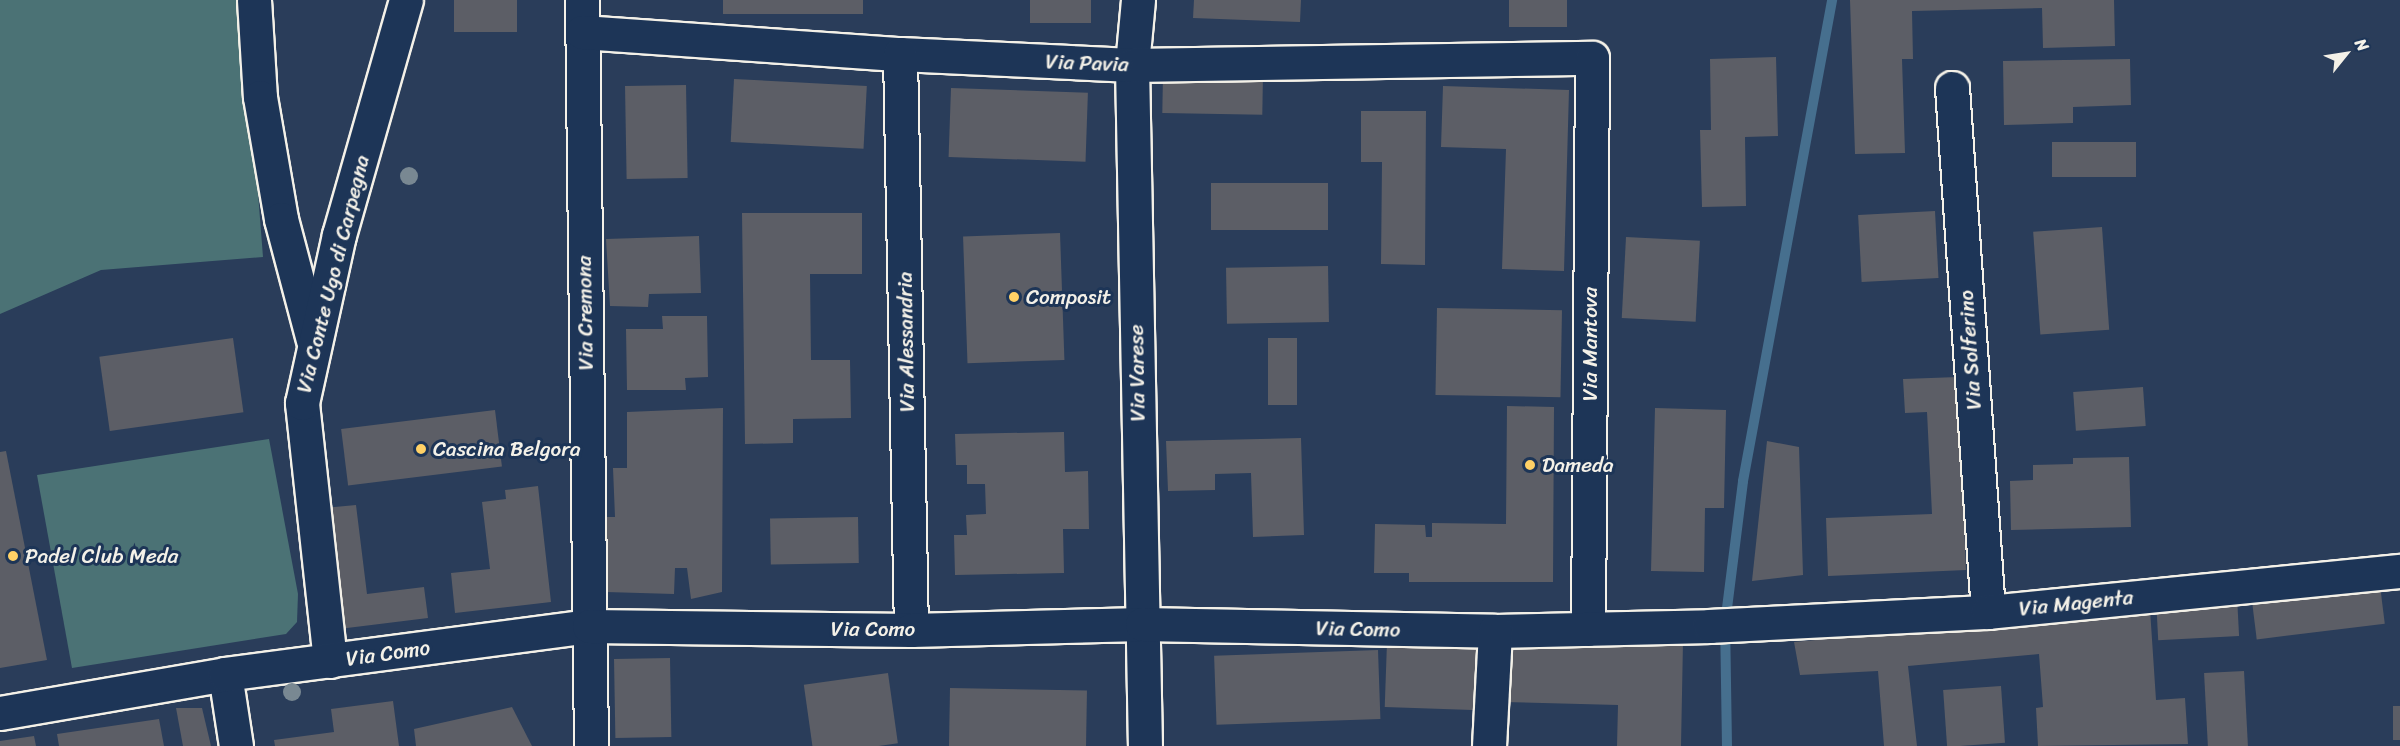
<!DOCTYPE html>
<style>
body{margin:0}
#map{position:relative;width:2400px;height:746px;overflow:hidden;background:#2a3d5a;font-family:Sriracha,sans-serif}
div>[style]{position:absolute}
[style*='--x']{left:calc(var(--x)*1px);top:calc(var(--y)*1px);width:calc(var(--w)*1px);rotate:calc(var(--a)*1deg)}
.green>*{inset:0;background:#4b7275}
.stream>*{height:10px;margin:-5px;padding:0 5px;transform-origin:5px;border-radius:5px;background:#466f8e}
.building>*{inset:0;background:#5c5e66;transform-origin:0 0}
.roads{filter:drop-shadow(2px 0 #f4f1e8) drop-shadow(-2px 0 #f4f1e8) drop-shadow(0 2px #f4f1e8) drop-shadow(0 -2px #f4f1e8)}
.minor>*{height:33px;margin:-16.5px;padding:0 16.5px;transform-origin:16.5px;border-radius:16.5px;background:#1d3557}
.trees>*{width:18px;height:18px;margin:-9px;border-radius:50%;background:#798892}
.dots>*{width:16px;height:16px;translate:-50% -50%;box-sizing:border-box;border:3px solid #1d3557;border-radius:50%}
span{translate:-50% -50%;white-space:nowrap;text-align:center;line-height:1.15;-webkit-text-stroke:6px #1d3557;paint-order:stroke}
.street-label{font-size:21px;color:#f4f1e8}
.poi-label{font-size:21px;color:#f4f1e8}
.left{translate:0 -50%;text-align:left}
.north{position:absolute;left:2316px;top:24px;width:60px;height:60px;-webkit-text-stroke:4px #1d3557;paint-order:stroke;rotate:60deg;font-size:16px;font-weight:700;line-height:24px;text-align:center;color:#f4f1e8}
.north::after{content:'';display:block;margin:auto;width:21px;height:27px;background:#f4f1e8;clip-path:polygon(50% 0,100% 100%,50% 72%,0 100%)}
</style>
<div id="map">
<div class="green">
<div style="clip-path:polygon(0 0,243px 0,263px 257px,101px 270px,0 314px)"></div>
<div style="clip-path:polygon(269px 439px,298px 594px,297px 622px,286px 634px,72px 668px,37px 475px)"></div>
</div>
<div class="stream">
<div style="--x:1727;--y:746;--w:122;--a:-90.9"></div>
<div style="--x:1725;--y:624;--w:144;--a:-82.8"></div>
<div style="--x:1743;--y:481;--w:489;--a:-79.5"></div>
</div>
<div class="building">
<div style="left:454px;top:0;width:63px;height:32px"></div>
<div style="left:723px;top:0;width:140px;height:14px"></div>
<div style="left:1030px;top:0;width:61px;height:23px"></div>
<div style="clip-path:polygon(1194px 0,1301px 0,1300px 22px,1193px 18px)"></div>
<div style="left:1509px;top:0;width:58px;height:27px"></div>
<div style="clip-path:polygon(1850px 0,2114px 0,2115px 46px,2043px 48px,2042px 8px,1912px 11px,1913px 59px,1902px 59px,1905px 153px,1855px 154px)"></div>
<div style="clip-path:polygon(1776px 57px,1778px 136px,1745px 137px,1746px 206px,1702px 207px,1700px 130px,1711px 130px,1710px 59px)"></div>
<div style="clip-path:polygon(2130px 59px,2131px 105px,2073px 107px,2073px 123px,2004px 125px,2003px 61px)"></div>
<div style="left:1163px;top:73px;width:100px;height:40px;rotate:1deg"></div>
<div style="left:734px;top:79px;width:133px;height:63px;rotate:3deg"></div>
<div style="left:686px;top:85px;width:93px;height:61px;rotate:89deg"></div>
<div style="clip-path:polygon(1443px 86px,1569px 90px,1564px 271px,1502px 269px,1506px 149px,1441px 147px)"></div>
<div style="left:951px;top:88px;width:137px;height:69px;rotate:2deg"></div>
<div style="clip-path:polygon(1361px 111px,1426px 111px,1425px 265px,1381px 264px,1382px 162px,1361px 162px)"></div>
<div style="left:2136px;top:142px;width:35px;height:84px;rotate:90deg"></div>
<div style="left:1211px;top:183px;width:117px;height:47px"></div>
<div style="left:1935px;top:211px;width:67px;height:77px;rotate:87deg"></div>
<div style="clip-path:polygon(742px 213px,862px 213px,862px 274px,810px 274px,811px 360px,850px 360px,851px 418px,793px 419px,793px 443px,745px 444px)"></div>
<div style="left:2102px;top:227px;width:103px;height:69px;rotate:86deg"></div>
<div style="left:1060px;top:233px;width:127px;height:97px;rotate:88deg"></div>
<div style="clip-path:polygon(699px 236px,701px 293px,649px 294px,648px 307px,610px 306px,606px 239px)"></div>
<div style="left:1626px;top:237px;width:74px;height:81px;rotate:3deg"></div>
<div style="left:1328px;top:266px;width:56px;height:102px;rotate:89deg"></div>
<div style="left:1437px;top:308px;width:125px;height:87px;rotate:1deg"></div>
<div style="clip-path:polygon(662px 316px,707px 316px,708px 377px,685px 378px,686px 390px,627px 390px,626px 329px,663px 329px)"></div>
<div style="left:233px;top:338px;width:75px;height:135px;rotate:82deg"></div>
<div style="left:1268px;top:338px;width:29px;height:67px"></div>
<div style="clip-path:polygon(1958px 377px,1966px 570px,1828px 576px,1826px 518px,1932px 514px,1927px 412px,1905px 413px,1903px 379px)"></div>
<div style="left:2143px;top:387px;width:39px;height:70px;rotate:86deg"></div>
<div style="clip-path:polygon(1507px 406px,1554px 407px,1553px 582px,1409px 582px,1409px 573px,1374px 573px,1375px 524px,1425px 525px,1426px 537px,1432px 537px,1432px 523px,1506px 524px)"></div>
<div style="clip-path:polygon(723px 408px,722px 592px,691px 599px,687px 568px,675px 568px,674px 594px,606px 592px,601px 517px,615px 517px,613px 468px,627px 468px,627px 412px)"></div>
<div style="clip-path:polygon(1655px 408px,1726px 410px,1724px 508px,1705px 508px,1704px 572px,1651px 571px)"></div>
<div style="left:495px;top:410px;width:57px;height:155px;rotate:83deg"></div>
<div style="clip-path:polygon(1064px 432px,1065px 472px,1088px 471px,1089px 529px,1063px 529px,1064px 573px,955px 575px,954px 535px,967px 535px,966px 515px,986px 514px,985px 484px,967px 484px,967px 465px,956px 465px,955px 434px)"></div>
<div style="clip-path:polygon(1301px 438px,1304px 535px,1253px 537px,1251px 473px,1215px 474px,1215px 490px,1168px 491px,1166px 441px)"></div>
<div style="clip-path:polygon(1767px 441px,1799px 447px,1803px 575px,1752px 581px)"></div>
<div style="clip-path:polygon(6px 451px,47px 660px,0 668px,0 452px)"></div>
<div style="clip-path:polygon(2129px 457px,2131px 527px,2011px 530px,2010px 481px,2033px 480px,2033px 465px,2073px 464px,2073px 458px)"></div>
<div style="clip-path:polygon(538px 486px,551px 602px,455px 613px,451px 573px,490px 569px,482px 502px,506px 499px,505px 490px)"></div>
<div style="clip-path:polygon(356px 505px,367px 594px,424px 587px,428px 618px,339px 629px,324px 508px)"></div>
<div style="left:858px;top:517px;width:46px;height:88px;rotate:89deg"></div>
<div style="left:2380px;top:585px;width:39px;height:129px;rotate:83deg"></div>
<div style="left:2237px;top:596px;width:40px;height:81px;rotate:87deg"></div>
<div style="clip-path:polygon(2150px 609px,2156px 700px,2185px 698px,2188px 744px,2038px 746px,2036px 708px,2043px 707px,2039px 654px,1908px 666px,1917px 746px,1884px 746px,1878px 671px,1800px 675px,1794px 642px)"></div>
<div style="clip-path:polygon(1504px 638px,1683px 642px,1681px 746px,1617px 746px,1618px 705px,1503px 702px)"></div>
<div style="left:1387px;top:642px;width:95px;height:65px;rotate:2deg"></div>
<div style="left:1378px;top:650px;width:69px;height:164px;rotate:88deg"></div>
<div style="left:670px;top:658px;width:79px;height:56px;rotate:89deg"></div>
<div style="left:2244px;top:671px;width:75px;height:40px;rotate:87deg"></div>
<div style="left:888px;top:673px;width:71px;height:85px;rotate:82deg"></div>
<div style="left:2001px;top:686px;width:57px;height:58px;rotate:86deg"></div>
<div style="left:950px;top:688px;width:137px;height:58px;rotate:1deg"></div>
<div style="clip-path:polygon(393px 701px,399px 746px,275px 746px,274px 740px,334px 732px,331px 709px)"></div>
<div style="left:2393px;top:706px;width:7px;height:34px"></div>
<div style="clip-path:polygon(512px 707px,532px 746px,416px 746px,414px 729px)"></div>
<div style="clip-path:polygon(176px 708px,202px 708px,211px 746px,183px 746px)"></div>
<div style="clip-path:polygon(159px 719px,164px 746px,59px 746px,57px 734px)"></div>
<div style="clip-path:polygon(34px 736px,36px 746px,0 746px,0 741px)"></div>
</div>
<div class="roads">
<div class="minor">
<div style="--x:254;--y:0;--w:97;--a:86.5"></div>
<div style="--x:260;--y:97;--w:124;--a:80.2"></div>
<div style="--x:281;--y:219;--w:125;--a:75.2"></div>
<div style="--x:582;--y:0;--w:746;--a:89.31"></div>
<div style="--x:1138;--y:0;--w:65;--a:95.3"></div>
<div style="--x:1132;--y:65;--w:681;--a:88.91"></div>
<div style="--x:582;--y:32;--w:319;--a:4"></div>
<div style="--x:900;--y:54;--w:232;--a:2.7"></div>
<div style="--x:1132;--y:65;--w:460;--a:-0.9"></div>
<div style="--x:1592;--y:58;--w:571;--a:90.4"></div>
<div style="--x:900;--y:54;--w:576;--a:88.91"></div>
<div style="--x:1952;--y:88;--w:525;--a:86.07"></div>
<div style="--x:330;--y:661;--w:260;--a:-96.2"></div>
<div style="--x:302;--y:403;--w:172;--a:-77.6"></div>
<div style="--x:339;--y:235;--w:244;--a:-74.1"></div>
<div style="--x:225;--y:674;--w:73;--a:81.3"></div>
<div style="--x:0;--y:713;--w:228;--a:-9.8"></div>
<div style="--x:225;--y:674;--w:367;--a:-7.5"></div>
<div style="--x:589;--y:626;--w:322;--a:0.7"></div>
<div style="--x:911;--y:630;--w:231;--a:-1.5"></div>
<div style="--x:1142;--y:624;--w:353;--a:1.1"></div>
<div style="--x:1495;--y:631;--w:215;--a:-1.3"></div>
<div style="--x:1710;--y:626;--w:278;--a:-2.9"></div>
<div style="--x:1988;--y:612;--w:414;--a:-5.7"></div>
<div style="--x:1489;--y:746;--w:115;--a:-87"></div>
</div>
</div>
<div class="trees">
<div style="left:409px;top:176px"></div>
<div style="left:292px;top:692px"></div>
</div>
<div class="dots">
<div style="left:1014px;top:297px;background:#ffd166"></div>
<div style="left:421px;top:449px;background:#ffd166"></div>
<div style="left:1530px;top:465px;background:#ffd166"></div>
<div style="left:13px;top:556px;background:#ffd166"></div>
</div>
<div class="street-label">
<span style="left:1087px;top:63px;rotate:2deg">Via Pavia</span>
<span style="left:333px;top:274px;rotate:-76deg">Via Conte Ugo di Carpegna</span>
<span style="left:585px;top:313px;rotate:-91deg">Via Cremona</span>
<span style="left:906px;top:342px;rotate:-91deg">Via Alessandria</span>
<span style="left:1590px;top:344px;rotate:-90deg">Via Mantova</span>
<span style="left:1970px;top:350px;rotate:-94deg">Via Solferino</span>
<span style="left:1137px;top:373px;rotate:-91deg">Via Varese</span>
<span style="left:2076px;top:603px;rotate:-6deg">Via Magenta</span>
<span style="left:873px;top:629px">Via Como</span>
<span style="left:1358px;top:629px;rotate:1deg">Via Como</span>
<span style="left:388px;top:653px;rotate:-8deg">Via Como</span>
</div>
<div class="poi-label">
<span class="left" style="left:1026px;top:297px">Composit</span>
<span class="left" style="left:433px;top:449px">Cascina Belgora</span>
<span class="left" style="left:1542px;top:465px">Dameda</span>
<span class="left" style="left:25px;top:556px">Padel Club Meda</span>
</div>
<div class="north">N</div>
</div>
